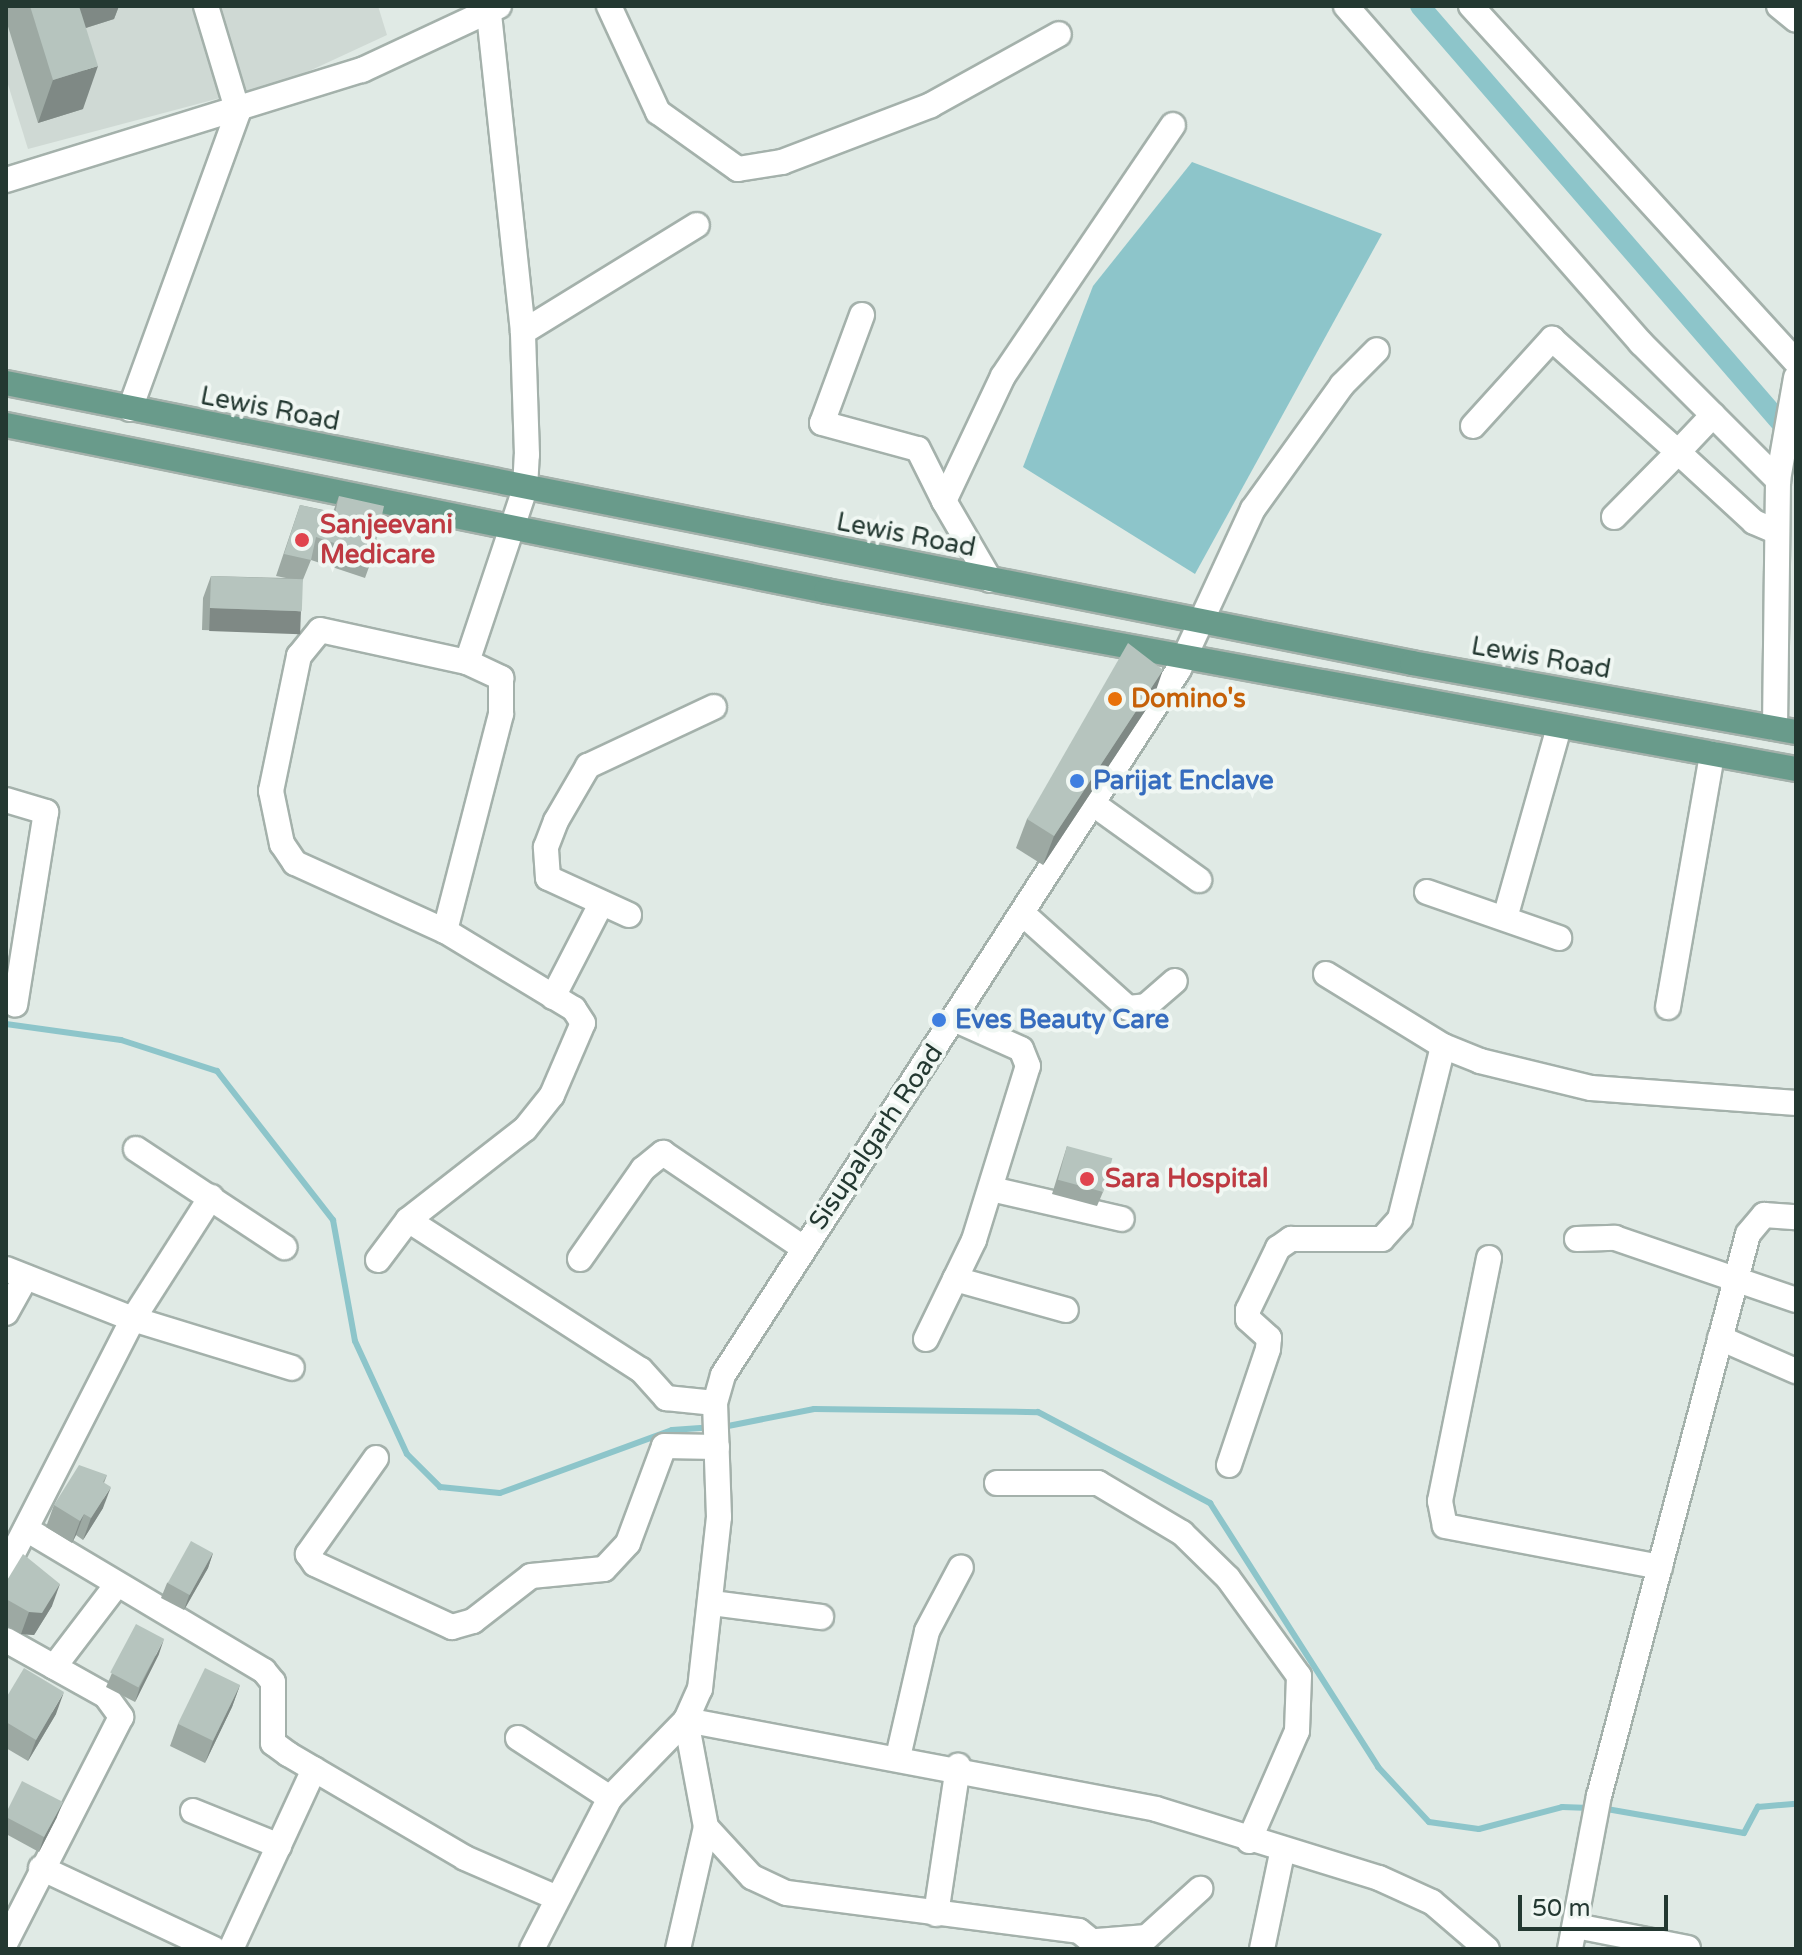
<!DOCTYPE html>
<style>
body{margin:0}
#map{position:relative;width:1802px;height:1955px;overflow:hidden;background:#e0eae5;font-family:"Varela Round",sans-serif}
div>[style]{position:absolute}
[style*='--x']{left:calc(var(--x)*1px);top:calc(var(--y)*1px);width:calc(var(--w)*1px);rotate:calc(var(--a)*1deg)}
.built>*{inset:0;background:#cfd9d4}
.water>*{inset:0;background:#8dc5ca}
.stream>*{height:6px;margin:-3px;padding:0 3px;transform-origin:3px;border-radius:3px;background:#8dc5ca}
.canal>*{height:20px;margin:-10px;padding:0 10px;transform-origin:10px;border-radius:10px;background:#8dc5ca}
.roads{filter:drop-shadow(2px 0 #a4b1ab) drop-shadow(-2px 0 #a4b1ab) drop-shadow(0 2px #a4b1ab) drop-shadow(0 -2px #a4b1ab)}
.minor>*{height:24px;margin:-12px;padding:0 12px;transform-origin:12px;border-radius:12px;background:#fff}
.major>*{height:24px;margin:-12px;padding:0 12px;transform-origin:12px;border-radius:12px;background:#699b8b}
.wall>*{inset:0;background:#9da9a3}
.shaded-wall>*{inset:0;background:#7f8985;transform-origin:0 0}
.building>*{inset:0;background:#b6c4be;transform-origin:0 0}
.dots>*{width:22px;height:22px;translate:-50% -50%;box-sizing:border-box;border:4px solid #f0f7f3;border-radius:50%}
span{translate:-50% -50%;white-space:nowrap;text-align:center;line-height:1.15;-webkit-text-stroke:8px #f0f7f3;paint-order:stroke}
.street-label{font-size:26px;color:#233831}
.health-label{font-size:26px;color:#be3a42;font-weight:700}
.left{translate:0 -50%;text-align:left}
.food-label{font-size:26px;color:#c56008;font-weight:700}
.shop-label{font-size:26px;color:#366cbe;font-weight:700}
.frame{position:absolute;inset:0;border:8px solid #233831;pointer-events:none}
.scale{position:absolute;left:1518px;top:1895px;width:150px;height:36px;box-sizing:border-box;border:4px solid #233831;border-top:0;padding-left:10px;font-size:24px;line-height:28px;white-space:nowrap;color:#233831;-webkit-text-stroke:6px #f0f7f3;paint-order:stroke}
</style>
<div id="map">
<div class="built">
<div style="clip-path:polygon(6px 6px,378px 6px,387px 35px,292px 79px,28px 149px,6px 78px)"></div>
</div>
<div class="water">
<div style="clip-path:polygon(1192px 162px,1382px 234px,1195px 574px,1023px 467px,1093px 286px)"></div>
</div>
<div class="stream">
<div style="--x:6;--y:1024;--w:116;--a:7.9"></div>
<div style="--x:121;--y:1040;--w:101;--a:17.9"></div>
<div style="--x:217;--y:1071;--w:189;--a:52.1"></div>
<div style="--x:333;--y:1220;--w:123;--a:79.7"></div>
<div style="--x:355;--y:1341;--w:124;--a:65.3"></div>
<div style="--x:407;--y:1454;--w:47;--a:45"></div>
<div style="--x:440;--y:1487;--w:60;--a:5.7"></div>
<div style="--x:500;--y:1493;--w:183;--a:-20.1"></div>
<div style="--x:672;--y:1430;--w:39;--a:-4"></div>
<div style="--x:723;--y:1427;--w:93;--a:-11.2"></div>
<div style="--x:814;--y:1409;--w:224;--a:0.8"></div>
<div style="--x:1038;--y:1412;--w:195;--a:27.9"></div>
<div style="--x:1210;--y:1503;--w:313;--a:57.5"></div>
<div style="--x:1378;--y:1767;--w:75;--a:47.2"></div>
<div style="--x:1429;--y:1822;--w:50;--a:8"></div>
<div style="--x:1479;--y:1829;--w:86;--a:-14.8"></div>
<div style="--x:1562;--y:1807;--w:28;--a:2"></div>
<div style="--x:1601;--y:1808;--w:145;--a:9.9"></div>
<div style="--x:1744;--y:1833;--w:30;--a:-62"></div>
<div style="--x:1758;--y:1807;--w:38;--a:-5"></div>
</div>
<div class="canal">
<div style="--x:1420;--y:6;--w:570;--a:49.13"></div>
</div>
<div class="roads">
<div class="minor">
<div style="--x:609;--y:6;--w:117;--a:65.2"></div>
<div style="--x:658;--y:112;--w:98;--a:35.5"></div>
<div style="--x:738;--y:169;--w:45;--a:-9"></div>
<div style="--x:782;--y:162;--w:160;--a:-20.9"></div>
<div style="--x:931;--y:105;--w:146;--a:-29"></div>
<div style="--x:1346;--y:6;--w:448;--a:48.8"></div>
<div style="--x:1641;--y:343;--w:194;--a:45"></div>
<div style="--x:1471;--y:6;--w:482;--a:47.6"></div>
<div style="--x:1779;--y:6;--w:22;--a:39"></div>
<div style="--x:6;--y:180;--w:373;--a:-17.2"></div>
<div style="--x:362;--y:70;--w:151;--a:-25"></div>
<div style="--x:862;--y:315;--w:115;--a:110.3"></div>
<div style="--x:822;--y:423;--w:99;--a:15.2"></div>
<div style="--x:918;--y:449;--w:58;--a:63.4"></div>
<div style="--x:523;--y:332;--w:204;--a:-31.6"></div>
<div style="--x:130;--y:409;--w:316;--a:-70"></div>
<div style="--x:238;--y:112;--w:111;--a:-106.8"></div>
<div style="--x:1473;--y:426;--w:118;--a:-47.8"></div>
<div style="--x:1552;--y:339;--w:169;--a:41.9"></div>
<div style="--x:1678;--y:452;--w:51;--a:-46.6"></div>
<div style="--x:1614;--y:517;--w:91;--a:-45.4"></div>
<div style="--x:1678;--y:452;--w:103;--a:42.6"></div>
<div style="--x:1754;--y:522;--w:25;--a:23"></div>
<div style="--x:990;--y:580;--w:91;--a:-120.2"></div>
<div style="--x:944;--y:501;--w:138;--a:-64.7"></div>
<div style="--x:1003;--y:376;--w:303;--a:-55.9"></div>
<div style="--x:467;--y:662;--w:182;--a:-71.5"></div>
<div style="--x:525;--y:489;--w:34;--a:-87"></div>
<div style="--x:527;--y:455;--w:123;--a:-91.9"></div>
<div style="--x:523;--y:332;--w:328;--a:-96.1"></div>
<div style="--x:1775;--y:728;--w:248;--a:-89.3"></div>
<div style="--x:1778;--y:480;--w:104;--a:-80"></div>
<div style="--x:6;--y:800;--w:42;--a:16.7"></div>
<div style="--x:46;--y:812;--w:195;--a:99.1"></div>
<div style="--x:1092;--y:803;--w:132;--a:35.7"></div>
<div style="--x:1427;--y:892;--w:140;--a:19.2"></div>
<div style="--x:1022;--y:913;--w:142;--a:41.9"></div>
<div style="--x:1128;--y:1008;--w:18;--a:-6"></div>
<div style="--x:1146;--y:1006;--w:38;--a:-41"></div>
<div style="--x:629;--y:915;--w:89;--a:-155.4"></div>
<div style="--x:548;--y:878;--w:31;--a:-94"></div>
<div style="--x:546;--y:847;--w:28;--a:-69"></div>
<div style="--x:556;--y:821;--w:64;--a:-59.8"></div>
<div style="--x:588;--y:766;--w:139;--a:-25.1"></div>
<div style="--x:1505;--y:918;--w:198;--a:-74.2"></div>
<div style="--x:1326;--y:974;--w:137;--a:31.6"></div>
<div style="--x:1443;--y:1046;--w:40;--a:22"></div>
<div style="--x:1480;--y:1061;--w:114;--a:13.7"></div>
<div style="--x:1591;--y:1088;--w:206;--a:4.2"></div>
<div style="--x:553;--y:997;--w:105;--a:-62.7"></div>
<div style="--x:1668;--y:1007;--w:257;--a:-80.1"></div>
<div style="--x:136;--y:1149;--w:178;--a:33.5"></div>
<div style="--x:991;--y:1189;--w:134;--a:12.9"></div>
<div style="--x:408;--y:1220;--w:277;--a:32.8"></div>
<div style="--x:641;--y:1370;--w:38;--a:48"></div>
<div style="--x:666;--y:1398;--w:49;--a:5.8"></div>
<div style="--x:1577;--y:1239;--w:38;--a:-2"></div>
<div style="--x:1615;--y:1238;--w:191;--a:18.9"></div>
<div style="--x:1489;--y:1258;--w:248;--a:101.4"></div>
<div style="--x:1440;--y:1501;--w:25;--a:79"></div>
<div style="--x:1445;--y:1526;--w:219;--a:10.8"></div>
<div style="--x:580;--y:1259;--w:110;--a:-55"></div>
<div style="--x:643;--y:1169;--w:26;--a:-39"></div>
<div style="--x:663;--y:1153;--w:168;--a:34.1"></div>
<div style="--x:378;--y:1260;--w:50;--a:-53.1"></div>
<div style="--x:408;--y:1220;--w:148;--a:-37.9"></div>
<div style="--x:525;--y:1129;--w:43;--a:-51.5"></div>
<div style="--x:552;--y:1095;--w:78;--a:-66.7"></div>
<div style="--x:583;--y:1023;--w:17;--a:-123"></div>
<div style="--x:574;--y:1009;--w:151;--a:-148.8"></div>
<div style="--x:445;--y:931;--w:165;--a:-155.6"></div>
<div style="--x:295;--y:863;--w:23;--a:-124"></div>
<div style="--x:282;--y:844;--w:54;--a:-101.7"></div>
<div style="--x:271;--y:791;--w:138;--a:-78.3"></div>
<div style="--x:299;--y:656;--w:33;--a:-51"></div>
<div style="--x:320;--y:630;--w:150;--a:12.3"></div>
<div style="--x:467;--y:662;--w:38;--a:25"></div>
<div style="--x:501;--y:678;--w:36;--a:90"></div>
<div style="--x:501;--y:714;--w:224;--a:104.5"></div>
<div style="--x:6;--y:1269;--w:136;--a:21.5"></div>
<div style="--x:133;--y:1319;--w:166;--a:17.1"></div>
<div style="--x:955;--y:1279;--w:115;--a:15.6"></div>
<div style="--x:6;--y:1313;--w:41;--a:-60.9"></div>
<div style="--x:1720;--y:1338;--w:83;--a:23.5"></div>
<div style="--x:926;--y:1339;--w:110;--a:-64.1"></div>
<div style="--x:974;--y:1240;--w:182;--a:-72.8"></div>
<div style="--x:1028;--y:1066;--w:18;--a:-112"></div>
<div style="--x:1021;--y:1049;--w:73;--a:-155.9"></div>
<div style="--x:376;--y:1458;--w:118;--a:125.3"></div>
<div style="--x:308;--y:1554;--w:12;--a:55"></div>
<div style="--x:315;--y:1564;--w:151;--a:24.7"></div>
<div style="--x:452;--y:1627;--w:22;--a:-16"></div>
<div style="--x:473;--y:1621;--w:73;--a:-37.8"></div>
<div style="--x:531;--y:1576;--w:73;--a:-5.5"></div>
<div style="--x:604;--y:1569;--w:35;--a:-47"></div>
<div style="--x:628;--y:1543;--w:103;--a:-69.6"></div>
<div style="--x:664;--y:1446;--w:53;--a:1.1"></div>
<div style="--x:1229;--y:1465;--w:122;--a:-71.4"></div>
<div style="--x:1268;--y:1349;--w:11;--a:-85"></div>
<div style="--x:1269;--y:1338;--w:28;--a:-138"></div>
<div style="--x:1248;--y:1319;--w:9;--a:-90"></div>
<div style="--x:1248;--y:1310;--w:69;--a:-64.2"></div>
<div style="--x:1278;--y:1248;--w:16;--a:-35"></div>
<div style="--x:1291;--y:1239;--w:91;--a:0"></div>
<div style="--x:1382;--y:1239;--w:27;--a:-48"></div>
<div style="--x:1400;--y:1219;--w:178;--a:-76"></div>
<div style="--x:997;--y:1483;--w:101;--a:0"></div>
<div style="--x:1098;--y:1483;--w:98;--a:30.8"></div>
<div style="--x:1182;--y:1533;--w:64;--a:44.4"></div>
<div style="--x:1228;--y:1578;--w:121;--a:54.1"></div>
<div style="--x:1299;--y:1676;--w:55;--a:92.1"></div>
<div style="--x:1297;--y:1731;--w:120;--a:113.6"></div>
<div style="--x:26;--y:1529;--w:277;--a:30.8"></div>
<div style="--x:264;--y:1671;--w:14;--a:51"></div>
<div style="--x:273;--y:1682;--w:61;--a:90"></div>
<div style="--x:273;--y:1743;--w:19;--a:36"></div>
<div style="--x:288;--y:1754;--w:205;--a:30.4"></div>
<div style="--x:465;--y:1858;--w:96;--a:23.4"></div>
<div style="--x:6;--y:1567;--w:279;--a:-62.9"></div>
<div style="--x:133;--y:1319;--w:145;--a:-57.4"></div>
<div style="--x:712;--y:1603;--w:110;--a:7.3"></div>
<div style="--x:6;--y:1640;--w:115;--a:29.2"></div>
<div style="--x:106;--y:1696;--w:26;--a:54"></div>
<div style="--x:121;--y:1717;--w:253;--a:117.1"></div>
<div style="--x:54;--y:1667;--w:101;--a:-52.7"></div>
<div style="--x:686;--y:1720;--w:478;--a:10.7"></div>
<div style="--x:1156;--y:1809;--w:233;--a:17.2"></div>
<div style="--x:1379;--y:1878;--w:58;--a:24.4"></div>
<div style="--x:1432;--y:1902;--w:72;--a:40.5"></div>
<div style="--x:518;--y:1738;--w:110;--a:33.1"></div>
<div style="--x:898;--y:1757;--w:129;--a:-77"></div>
<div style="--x:927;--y:1631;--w:72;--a:-62"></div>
<div style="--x:193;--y:1811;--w:93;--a:22.1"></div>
<div style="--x:706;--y:1827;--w:68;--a:47.4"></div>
<div style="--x:752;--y:1877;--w:38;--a:25"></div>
<div style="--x:787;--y:1893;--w:294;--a:7.4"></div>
<div style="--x:1079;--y:1931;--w:28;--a:39"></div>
<div style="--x:41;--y:1868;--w:191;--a:25.1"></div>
<div style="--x:936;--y:1914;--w:150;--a:-81.5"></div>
<div style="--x:1576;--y:1926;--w:114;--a:11.1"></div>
<div style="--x:1097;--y:1941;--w:50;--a:-4.6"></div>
<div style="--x:1147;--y:1937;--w:72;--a:-42.2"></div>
<div style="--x:231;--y:1949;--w:198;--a:-65.2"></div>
<div style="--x:532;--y:1949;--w:170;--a:-62.7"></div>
<div style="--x:610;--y:1798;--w:109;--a:-45.7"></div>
<div style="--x:686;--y:1720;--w:34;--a:-66"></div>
<div style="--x:700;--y:1689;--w:173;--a:-83.7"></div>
<div style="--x:719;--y:1517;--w:114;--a:-92"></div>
<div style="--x:715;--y:1403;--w:29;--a:-74"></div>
<div style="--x:723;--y:1375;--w:840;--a:-57.14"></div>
<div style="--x:1179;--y:669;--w:176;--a:-65.2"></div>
<div style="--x:1253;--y:509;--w:153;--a:-54.3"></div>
<div style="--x:1342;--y:385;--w:49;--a:-45"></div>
<div style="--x:678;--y:1949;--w:125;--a:-77.1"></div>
<div style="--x:706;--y:1827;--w:109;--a:-100.6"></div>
<div style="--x:1262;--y:1949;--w:98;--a:-78.2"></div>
<div style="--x:1570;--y:1949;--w:156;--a:-79.3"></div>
<div style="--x:1599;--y:1796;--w:581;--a:-75.15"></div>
<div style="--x:1748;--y:1234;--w:25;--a:-50"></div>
<div style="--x:1764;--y:1215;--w:32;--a:4"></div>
</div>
<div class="major">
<div style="--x:6;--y:383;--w:1434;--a:11.26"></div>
<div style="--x:1412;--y:663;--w:390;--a:10.2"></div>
<div style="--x:6;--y:425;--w:837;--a:11.44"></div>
<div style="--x:826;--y:591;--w:986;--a:10.4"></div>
</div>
</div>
<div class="wall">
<div style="clip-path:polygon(6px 6px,119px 6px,114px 19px,86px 28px,83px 109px,38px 123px,6px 20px)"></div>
<div style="clip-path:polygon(339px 496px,373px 556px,365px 578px,311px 560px,302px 582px,294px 633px,202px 630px,203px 598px,211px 576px,286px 578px,276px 576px,300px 505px,333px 512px)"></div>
<div style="clip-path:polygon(1153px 699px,1043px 865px,1016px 848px,1027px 819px)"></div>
<div style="clip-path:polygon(1067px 1146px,1103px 1192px,1097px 1206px,1052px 1194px)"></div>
<div style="clip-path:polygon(107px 1475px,104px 1483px,103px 1508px,83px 1540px,76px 1535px,72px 1543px,46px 1527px,54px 1505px)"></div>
<div style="clip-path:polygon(213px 1553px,208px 1568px,184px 1610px,161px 1598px,167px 1583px)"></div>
<div style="clip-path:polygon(6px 1582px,52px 1606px,34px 1635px,21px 1634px,6px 1625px)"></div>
<div style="clip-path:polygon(159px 1654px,135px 1702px,106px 1687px,112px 1673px)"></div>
<div style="clip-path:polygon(240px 1685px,232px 1707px,205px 1763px,170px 1746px,178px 1724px)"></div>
<div style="clip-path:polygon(6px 1698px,56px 1714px,28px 1761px,6px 1748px)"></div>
<div style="clip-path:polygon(6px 1813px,57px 1817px,39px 1852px,6px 1834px)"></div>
</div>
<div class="shaded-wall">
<div style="clip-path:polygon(71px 6px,119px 6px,114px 19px,60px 36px)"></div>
<div style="clip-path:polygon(98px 66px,83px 109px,38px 123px,53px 80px)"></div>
<div style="left:210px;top:608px;width:91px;height:23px;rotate:2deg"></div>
<div style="clip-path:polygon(1163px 670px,1153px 699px,1043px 865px,1054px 836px)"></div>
<div style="clip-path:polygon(111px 1487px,103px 1508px,83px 1540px,91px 1518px)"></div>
<div style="clip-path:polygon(84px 1514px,76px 1535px,72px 1543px,80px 1521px)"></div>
<div style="clip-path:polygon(213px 1553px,208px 1568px,184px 1610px,189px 1596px)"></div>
<div style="clip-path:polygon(60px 1584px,52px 1606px,34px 1635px,21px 1634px,29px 1612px)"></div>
<div style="clip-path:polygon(164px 1639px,159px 1654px,135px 1702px,140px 1687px)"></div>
<div style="clip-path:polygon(240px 1685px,232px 1707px,205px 1763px,213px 1741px)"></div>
<div style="clip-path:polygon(64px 1692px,56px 1714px,28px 1761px,36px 1740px)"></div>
<div style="clip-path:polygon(63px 1802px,57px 1817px,39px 1852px,44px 1837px)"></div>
</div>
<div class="building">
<div style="clip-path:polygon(30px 6px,79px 6px,98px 66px,53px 80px)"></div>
<div style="clip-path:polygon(339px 496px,384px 506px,373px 556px,316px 537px,311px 560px,284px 554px,300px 505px,335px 513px)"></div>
<div style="left:211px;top:576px;width:92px;height:32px;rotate:2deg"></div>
<div style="clip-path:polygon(1128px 643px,1163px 670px,1054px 836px,1027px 819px)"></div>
<div style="left:1067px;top:1146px;width:47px;height:35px;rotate:15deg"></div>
<div style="clip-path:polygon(79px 1465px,107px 1475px,103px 1482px,111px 1487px,91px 1518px,84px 1514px,80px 1521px,54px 1505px)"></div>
<div style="left:191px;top:1541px;width:25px;height:48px;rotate:29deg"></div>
<div style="clip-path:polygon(23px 1554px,60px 1584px,42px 1613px,29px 1612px,6px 1599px,6px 1582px)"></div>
<div style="left:136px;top:1624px;width:32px;height:55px;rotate:28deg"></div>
<div style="clip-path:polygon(24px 1668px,64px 1692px,36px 1740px,6px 1722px,6px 1698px)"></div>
<div style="left:205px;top:1668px;width:39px;height:62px;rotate:26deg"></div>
<div style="clip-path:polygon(22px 1781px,63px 1802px,44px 1837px,6px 1817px,6px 1813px)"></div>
</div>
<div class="dots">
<div style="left:302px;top:540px;background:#e0444e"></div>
<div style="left:1115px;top:699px;background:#e8710a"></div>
<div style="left:1077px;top:781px;background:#3f7fe0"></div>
<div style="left:939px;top:1020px;background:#3f7fe0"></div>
<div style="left:1087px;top:1179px;background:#e0444e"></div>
</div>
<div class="street-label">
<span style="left:270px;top:409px;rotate:11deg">Lewis Road</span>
<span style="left:906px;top:535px;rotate:11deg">Lewis Road</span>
<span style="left:1541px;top:658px;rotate:10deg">Lewis Road</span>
<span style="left:876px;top:1137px;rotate:-56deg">Sisupalgarh Road</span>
</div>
<div class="health-label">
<span class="left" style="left:320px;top:540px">Sanjeevani<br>Medicare</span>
<span class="left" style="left:1105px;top:1179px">Sara Hospital</span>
</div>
<div class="food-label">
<span class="left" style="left:1131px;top:699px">Domino's</span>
</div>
<div class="shop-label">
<span class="left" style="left:1093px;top:781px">Parijat Enclave</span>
<span class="left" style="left:955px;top:1020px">Eves Beauty Care</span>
</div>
<div class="frame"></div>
<div class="scale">50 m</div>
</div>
